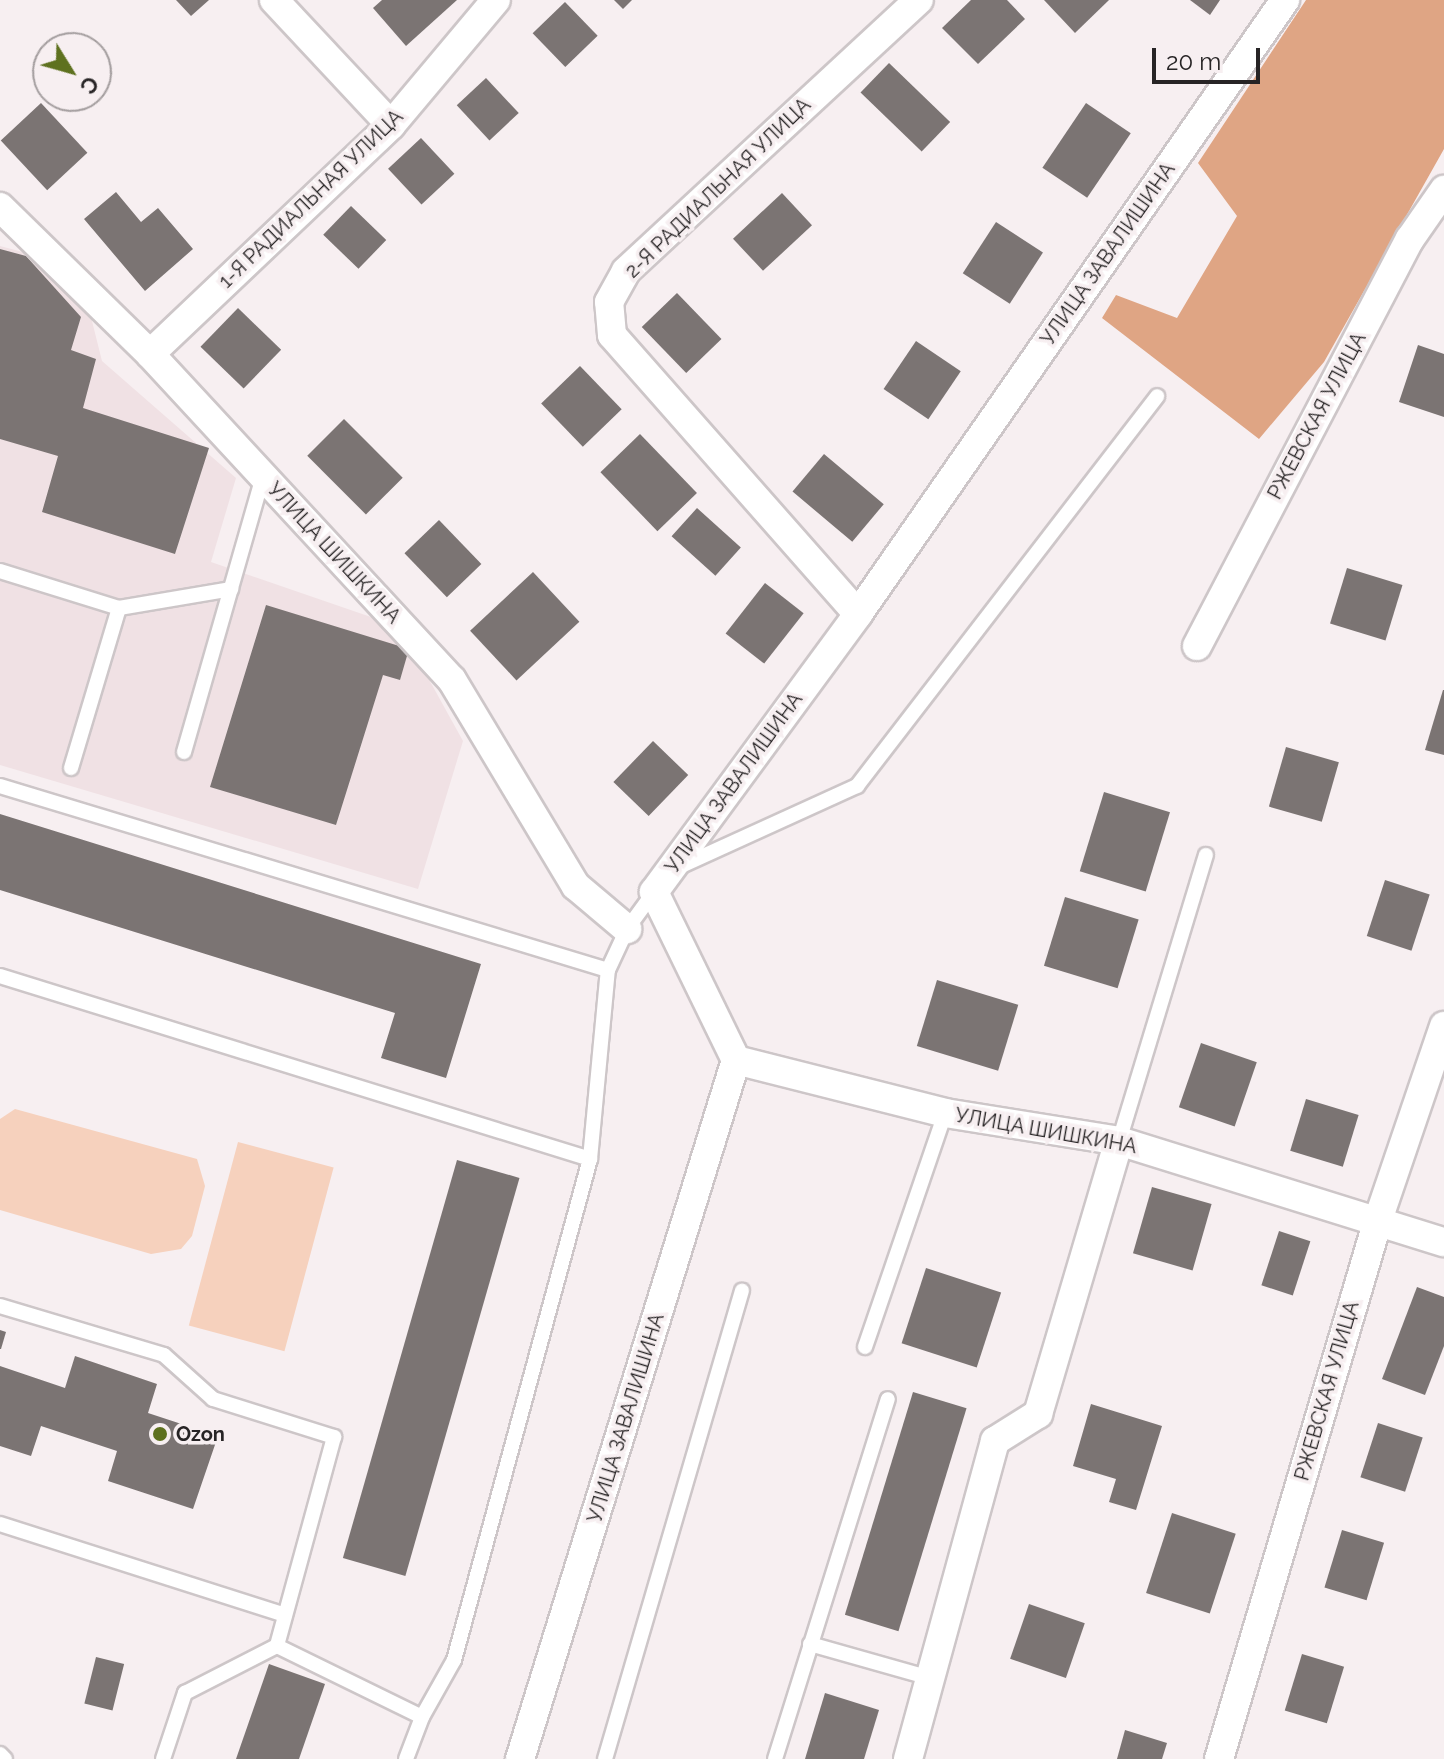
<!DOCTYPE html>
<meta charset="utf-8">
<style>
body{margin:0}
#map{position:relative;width:1444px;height:1759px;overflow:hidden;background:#f7eff1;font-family:Raleway,sans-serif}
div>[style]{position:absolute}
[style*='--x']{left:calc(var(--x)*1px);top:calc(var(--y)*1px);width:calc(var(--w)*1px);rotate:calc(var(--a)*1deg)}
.built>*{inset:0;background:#f0e1e4}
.green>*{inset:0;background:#f6d1bd;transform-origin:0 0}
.forest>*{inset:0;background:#dfa584}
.building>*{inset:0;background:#7b7473;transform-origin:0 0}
.roads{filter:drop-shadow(2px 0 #cdc6c8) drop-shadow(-2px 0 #cdc6c8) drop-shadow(0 2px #cdc6c8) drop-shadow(0 -2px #cdc6c8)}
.lane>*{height:14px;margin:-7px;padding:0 7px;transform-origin:7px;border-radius:7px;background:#fff}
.street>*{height:28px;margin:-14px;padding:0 14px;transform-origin:14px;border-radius:14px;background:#fff}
.dots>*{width:22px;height:22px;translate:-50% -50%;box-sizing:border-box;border:4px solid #f7eff1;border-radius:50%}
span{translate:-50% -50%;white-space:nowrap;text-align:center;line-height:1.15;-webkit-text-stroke:7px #f7eff1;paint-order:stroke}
.street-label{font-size:20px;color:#272425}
.poi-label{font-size:20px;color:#272425;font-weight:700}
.left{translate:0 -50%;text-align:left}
.north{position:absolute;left:32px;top:32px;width:80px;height:80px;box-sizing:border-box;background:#f7eff1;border:2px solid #a49e9f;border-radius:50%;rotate:127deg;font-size:22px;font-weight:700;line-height:32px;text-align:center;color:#272425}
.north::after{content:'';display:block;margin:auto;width:28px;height:36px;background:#5e711f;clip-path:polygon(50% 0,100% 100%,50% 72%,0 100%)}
.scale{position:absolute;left:1152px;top:48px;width:108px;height:36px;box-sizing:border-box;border:4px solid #272425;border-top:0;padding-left:10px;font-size:24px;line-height:28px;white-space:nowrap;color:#272425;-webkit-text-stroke:6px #f7eff1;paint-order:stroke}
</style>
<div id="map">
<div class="built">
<div style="clip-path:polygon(0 246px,34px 255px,91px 317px,102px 361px,236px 478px,211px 562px,400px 627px,463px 741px,418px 889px,0 765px)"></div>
</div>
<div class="green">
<div style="clip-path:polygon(15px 1109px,197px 1159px,205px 1186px,192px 1236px,181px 1249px,151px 1254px,0 1210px,0 1119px)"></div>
<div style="left:238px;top:1142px;width:99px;height:190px;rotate:15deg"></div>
</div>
<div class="forest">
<div style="clip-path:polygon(1306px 0,1444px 0,1444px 149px,1324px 362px,1259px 439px,1102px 318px,1116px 295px,1177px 318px,1237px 216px,1198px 163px)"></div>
</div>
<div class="building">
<div style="clip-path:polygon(176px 0,209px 0,191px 16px)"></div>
<div style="clip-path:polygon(382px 0,457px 0,406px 46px,373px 8px)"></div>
<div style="clip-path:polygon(614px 0,632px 0,623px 9px)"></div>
<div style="clip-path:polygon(971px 0,1007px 0,1025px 19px,978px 64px,942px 28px)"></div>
<div style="clip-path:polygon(1044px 0,1109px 0,1075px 33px)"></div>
<div style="clip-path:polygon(1190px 0,1220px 0,1210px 15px)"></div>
<div style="left:565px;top:2px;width:47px;height:45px;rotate:46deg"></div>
<div style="left:889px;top:63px;width:85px;height:41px;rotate:44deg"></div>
<div style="left:486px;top:78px;width:48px;height:40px;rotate:47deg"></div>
<div style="left:41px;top:103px;width:68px;height:55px;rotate:47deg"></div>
<div style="left:1086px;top:103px;width:54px;height:78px;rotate:34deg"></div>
<div style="left:421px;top:138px;width:49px;height:45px;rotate:47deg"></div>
<div style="clip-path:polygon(116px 192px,141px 222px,158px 208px,193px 249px,145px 291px,84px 219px)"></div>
<div style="left:782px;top:193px;width:44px;height:67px;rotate:47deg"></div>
<div style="left:351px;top:206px;width:49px;height:40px;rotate:44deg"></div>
<div style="left:996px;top:222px;width:56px;height:61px;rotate:33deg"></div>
<div style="clip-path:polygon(0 249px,26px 256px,81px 317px,71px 350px,96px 359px,83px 408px,209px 448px,175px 554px,42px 512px,58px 456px,0 439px)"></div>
<div style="left:677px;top:293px;width:64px;height:49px;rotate:46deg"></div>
<div style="left:238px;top:308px;width:60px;height:54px;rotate:44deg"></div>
<div style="left:916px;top:341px;width:54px;height:58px;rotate:34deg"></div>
<div style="clip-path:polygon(1418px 345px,1444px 354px,1444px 417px,1399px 402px)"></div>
<div style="left:580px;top:366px;width:60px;height:54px;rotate:46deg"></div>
<div style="left:344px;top:419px;width:83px;height:52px;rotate:45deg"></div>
<div style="left:640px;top:434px;width:82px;height:55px;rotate:46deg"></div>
<div style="left:824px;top:454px;width:78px;height:49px;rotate:40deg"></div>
<div style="left:697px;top:508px;width:59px;height:38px;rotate:42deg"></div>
<div style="left:439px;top:520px;width:61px;height:48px;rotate:46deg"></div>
<div style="left:1347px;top:568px;width:58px;height:58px;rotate:17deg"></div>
<div style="left:533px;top:572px;width:68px;height:86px;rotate:47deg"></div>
<div style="left:765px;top:583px;width:49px;height:64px;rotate:38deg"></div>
<div style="clip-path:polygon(266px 605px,409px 649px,400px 680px,383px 675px,336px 825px,210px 787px)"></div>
<div style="clip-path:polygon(1443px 690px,1444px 690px,1444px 755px,1425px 750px)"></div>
<div style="left:653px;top:741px;width:49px;height:57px;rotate:44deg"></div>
<div style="left:1286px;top:747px;width:55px;height:62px;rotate:16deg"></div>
<div style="left:1104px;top:792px;width:69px;height:83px;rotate:17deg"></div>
<div style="clip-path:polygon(0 814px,481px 964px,446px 1078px,381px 1058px,395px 1013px,0 890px)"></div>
<div style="left:1385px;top:880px;width:47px;height:59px;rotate:18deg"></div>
<div style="left:1065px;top:897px;width:77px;height:72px;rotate:17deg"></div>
<div style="left:937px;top:980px;width:85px;height:69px;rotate:17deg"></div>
<div style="left:1201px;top:1043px;width:59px;height:68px;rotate:19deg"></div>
<div style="left:1306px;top:1099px;width:55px;height:54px;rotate:17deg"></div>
<div style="left:457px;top:1160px;width:65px;height:414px;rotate:16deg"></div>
<div style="left:1152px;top:1187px;width:62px;height:69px;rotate:16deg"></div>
<div style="left:1279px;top:1231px;width:33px;height:57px;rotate:18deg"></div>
<div style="left:926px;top:1268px;width:79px;height:79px;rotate:18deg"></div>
<div style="clip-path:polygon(1417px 1287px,1444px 1297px,1444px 1346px,1425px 1395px,1382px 1379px)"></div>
<div style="clip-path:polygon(0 1330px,6px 1332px,1px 1349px,0 1349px)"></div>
<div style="clip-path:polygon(75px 1356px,157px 1384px,148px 1413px,218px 1436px,193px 1509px,108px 1481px,117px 1451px,41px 1426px,31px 1456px,0 1446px,0 1366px,65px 1388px)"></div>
<div style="left:913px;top:1392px;width:56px;height:233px;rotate:17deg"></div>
<div style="clip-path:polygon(1091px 1404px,1162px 1426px,1136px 1510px,1109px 1502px,1116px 1479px,1073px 1466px)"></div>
<div style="left:1378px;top:1423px;width:47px;height:57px;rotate:18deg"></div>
<div style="left:1172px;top:1513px;width:67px;height:84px;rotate:18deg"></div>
<div style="left:1342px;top:1530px;width:44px;height:60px;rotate:17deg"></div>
<div style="left:1029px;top:1604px;width:59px;height:58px;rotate:19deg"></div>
<div style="left:1302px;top:1654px;width:44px;height:59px;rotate:17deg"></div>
<div style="left:96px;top:1657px;width:29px;height:48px;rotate:14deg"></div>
<div style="clip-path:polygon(269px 1664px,325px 1684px,299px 1759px,236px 1759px)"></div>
<div style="clip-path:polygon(825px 1693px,879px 1710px,864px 1759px,805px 1759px)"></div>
<div style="clip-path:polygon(1125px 1730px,1167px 1743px,1162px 1759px,1117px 1759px)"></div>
</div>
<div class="roads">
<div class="lane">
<div style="--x:0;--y:571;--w:125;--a:17.3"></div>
<div style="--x:119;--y:608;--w:114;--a:-9.6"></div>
<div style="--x:184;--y:752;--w:287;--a:-74"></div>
<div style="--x:71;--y:768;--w:167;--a:-73.3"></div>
<div style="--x:0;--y:786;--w:635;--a:16.84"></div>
<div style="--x:679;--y:867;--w:196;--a:-24.5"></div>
<div style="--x:857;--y:786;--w:492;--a:-52.4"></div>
<div style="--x:0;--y:976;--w:618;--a:17.23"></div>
<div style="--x:1119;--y:1141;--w:299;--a:-73.1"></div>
<div style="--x:0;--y:1306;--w:171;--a:16.6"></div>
<div style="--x:164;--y:1355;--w:66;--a:41.9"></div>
<div style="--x:213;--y:1399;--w:127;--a:17.4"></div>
<div style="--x:334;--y:1437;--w:217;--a:105.3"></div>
<div style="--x:277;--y:1646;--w:161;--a:26.1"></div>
<div style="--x:865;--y:1347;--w:247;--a:-71.1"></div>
<div style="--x:0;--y:1524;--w:299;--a:17.7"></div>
<div style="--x:810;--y:1644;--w:125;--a:15.8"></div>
<div style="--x:0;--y:1754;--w:7;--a:45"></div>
<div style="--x:163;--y:1759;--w:70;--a:-71.6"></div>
<div style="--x:185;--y:1693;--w:103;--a:-27.1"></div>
<div style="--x:406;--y:1759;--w:45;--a:-69.1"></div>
<div style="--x:422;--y:1717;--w:65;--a:-60.7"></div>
<div style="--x:454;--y:1660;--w:519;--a:-74.81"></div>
<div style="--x:590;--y:1159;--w:190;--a:-84.6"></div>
<div style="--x:608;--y:970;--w:45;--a:-65.1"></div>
<div style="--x:627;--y:929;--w:46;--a:-53.9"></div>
<div style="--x:605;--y:1759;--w:488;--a:-73.7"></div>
<div style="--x:775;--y:1759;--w:377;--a:-72.6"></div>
</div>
<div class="street">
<div style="--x:274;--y:0;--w:171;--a:46.9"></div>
<div style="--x:0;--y:207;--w:210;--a:44.4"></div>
<div style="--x:150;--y:354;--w:444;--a:47.2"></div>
<div style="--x:452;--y:680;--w:240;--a:59"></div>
<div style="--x:576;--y:886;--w:67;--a:40.1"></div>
<div style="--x:150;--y:354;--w:332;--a:-43.5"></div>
<div style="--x:391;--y:125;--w:163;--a:-50"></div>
<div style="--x:858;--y:614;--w:372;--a:-131.4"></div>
<div style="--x:612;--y:335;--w:33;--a:-95"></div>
<div style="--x:609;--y:302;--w:35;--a:-61"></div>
<div style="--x:626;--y:271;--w:399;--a:-42.8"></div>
<div style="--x:1197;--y:646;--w:459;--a:-62.4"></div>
<div style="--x:1410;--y:239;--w:60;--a:-55.2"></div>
<div style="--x:736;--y:1060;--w:216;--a:14.2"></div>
<div style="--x:945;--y:1113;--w:176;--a:9.1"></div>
<div style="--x:1119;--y:1141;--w:340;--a:17.3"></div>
<div style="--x:520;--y:1759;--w:732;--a:-72.83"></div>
<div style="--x:736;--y:1060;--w:187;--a:-116"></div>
<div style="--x:654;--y:892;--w:345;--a:-53.7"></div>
<div style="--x:858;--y:614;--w:748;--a:-55.18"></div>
<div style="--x:908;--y:1759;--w:330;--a:-74.7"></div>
<div style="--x:995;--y:1441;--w:51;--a:-32.1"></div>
<div style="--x:1038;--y:1414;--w:285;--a:-73.5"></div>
<div style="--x:1219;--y:1759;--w:562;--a:-73.56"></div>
<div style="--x:1378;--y:1220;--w:205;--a:-71.2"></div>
</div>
</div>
<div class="dots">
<div style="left:160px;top:1434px;background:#5e711f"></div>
</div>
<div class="street-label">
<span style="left:718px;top:188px;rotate:-44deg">2-Я РАДИАЛЬНАЯ УЛИЦА</span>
<span style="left:311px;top:199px;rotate:-44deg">1-Я РАДИАЛЬНАЯ УЛИЦА</span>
<span style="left:1108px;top:254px;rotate:-55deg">УЛИЦА ЗАВАЛИШИНА</span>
<span style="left:1317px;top:416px;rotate:-62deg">РЖЕВСКАЯ УЛИЦА</span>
<span style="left:334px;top:553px;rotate:47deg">УЛИЦА ШИШКИНА</span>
<span style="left:734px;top:783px;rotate:-54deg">УЛИЦА ЗАВАЛИШИНА</span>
<span style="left:1046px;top:1131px;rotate:10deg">УЛИЦА ШИШКИНА</span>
<span style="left:1327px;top:1391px;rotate:-74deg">РЖЕВСКАЯ УЛИЦА</span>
<span style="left:626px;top:1418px;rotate:-73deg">УЛИЦА ЗАВАЛИШИНА</span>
</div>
<div class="poi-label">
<span class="left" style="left:176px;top:1434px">Ozon</span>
</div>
<div class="north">С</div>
<div class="scale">20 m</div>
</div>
